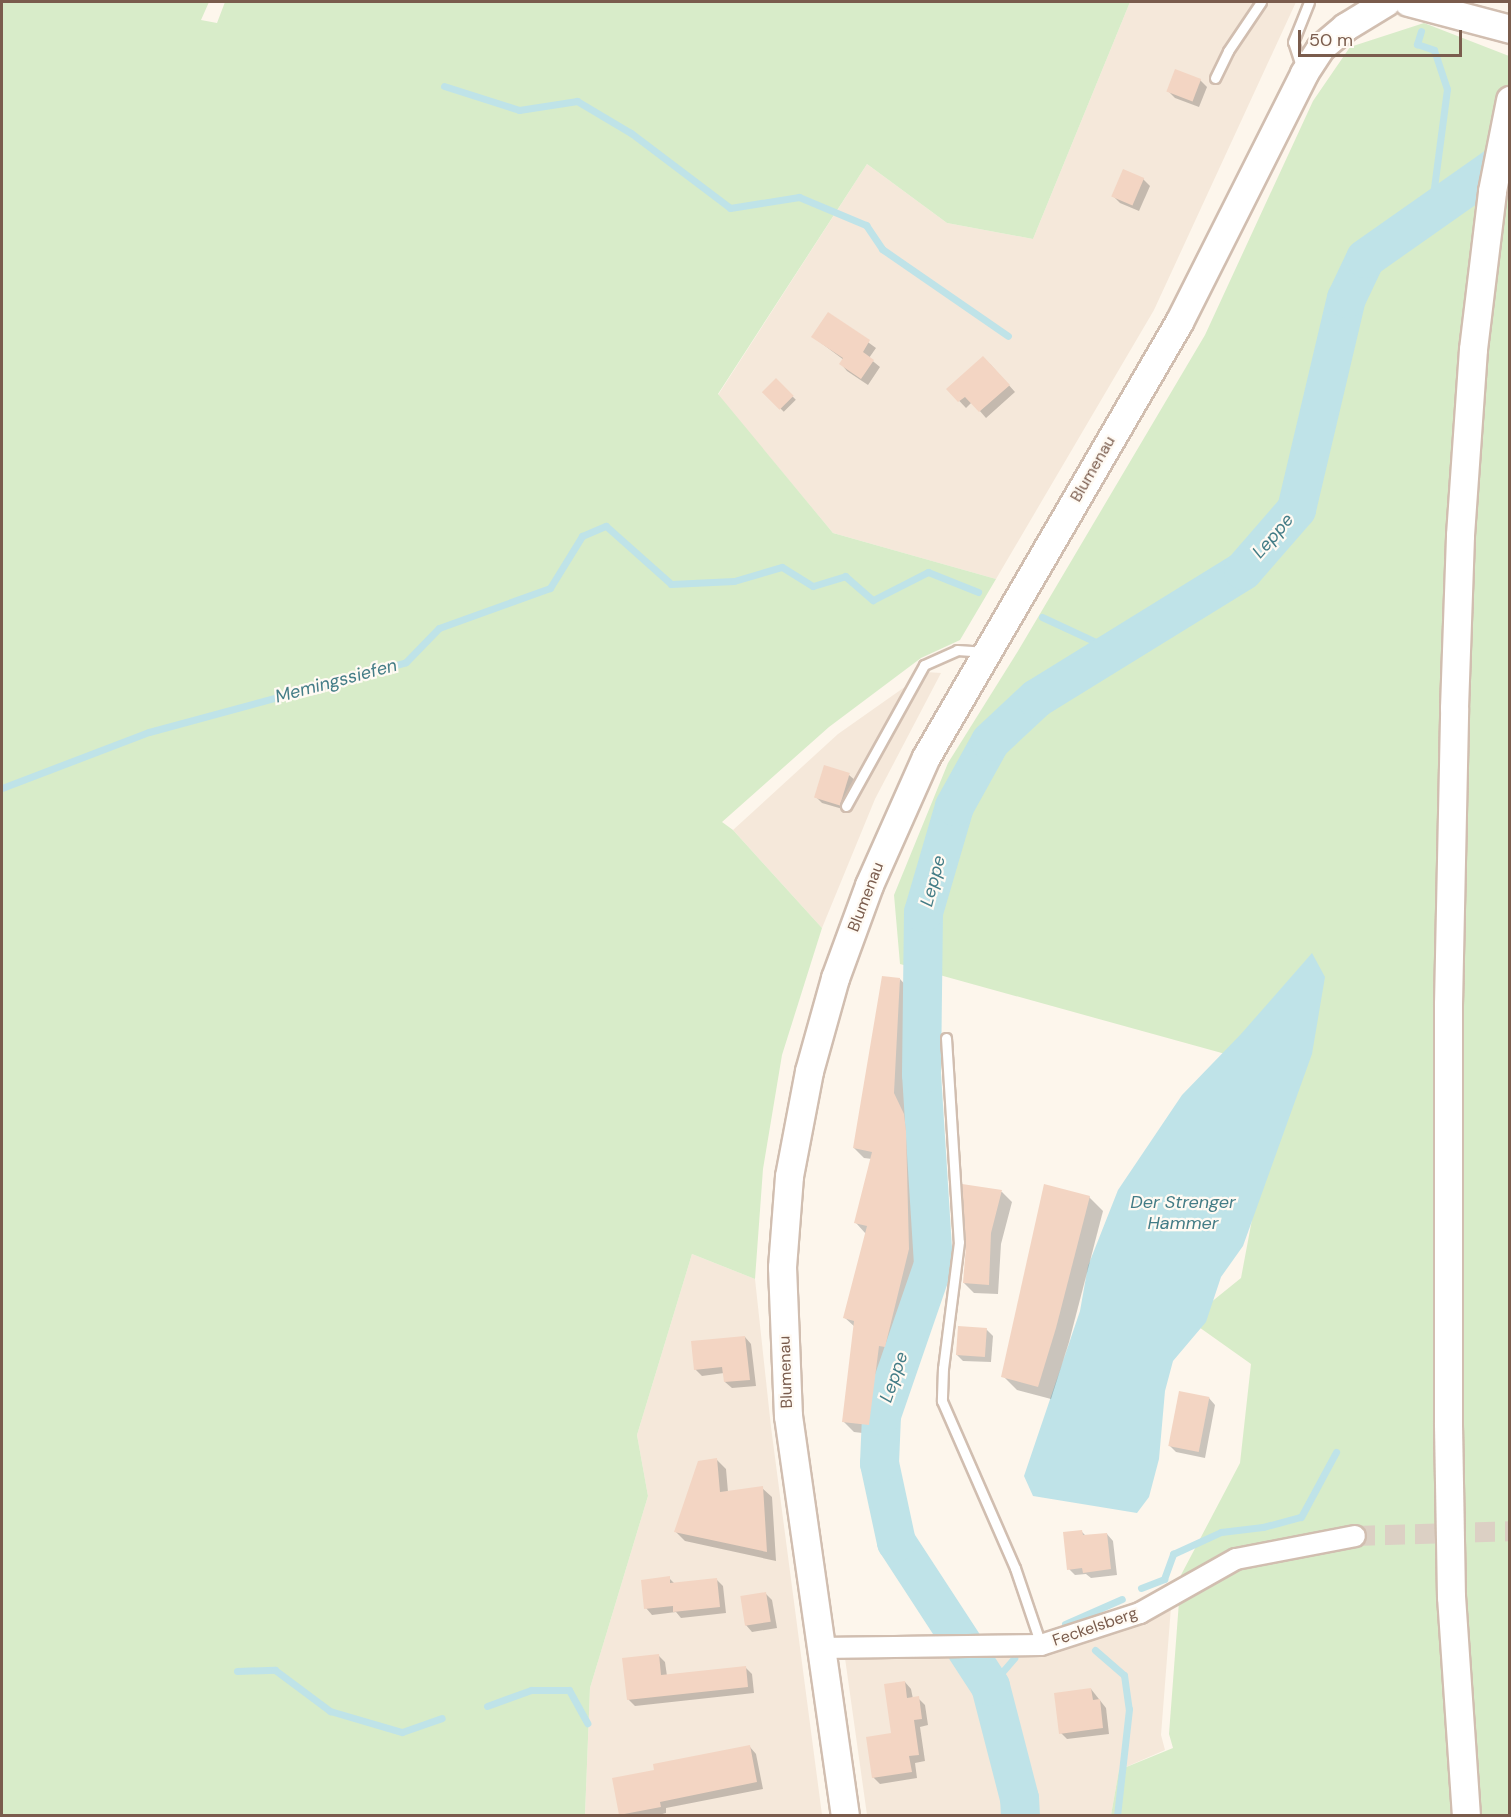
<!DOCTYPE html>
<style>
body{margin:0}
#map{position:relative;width:1511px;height:1817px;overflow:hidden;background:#fdf6ec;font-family:"DM Sans",sans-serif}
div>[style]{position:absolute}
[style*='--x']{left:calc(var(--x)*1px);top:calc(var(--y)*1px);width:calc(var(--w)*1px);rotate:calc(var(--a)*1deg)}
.residential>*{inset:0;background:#f5e8da}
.green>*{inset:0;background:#d8ecc9}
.water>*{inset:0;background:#bfe3e8}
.shadow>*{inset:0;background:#0003;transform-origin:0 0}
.stream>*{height:7px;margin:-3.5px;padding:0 3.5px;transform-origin:3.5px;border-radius:3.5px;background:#bfe3e8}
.river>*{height:39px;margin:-19.5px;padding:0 19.5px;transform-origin:19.5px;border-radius:19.5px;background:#bfe3e8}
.building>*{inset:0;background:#f3d5c3;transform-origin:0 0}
.minor-tunnel>*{height:20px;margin-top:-10px;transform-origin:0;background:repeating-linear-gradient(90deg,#dcd0c4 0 20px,transparent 0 30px)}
.roads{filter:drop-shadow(2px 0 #d1beb0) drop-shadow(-2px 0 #d1beb0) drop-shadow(0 2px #d1beb0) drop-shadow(0 -2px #d1beb0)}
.service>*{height:9px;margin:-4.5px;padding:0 4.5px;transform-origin:4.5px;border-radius:4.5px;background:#fff}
.minor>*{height:20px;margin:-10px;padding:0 10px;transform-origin:10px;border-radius:10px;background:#fff}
.secondary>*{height:27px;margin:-13.5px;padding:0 13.5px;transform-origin:13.5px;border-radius:13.5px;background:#fff}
span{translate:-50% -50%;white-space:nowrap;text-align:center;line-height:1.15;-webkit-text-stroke:4.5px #fffaf3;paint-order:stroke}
.street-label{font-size:16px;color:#7a5c4d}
.water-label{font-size:18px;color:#437c86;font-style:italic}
.frame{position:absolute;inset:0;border:3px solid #7a5c4d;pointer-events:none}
.scale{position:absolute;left:1298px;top:30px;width:164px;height:27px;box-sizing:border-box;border:3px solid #7a5c4d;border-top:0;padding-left:8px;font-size:18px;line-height:21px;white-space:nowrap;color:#7a5c4d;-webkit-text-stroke:4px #fffaf3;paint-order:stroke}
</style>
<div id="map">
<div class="residential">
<div style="clip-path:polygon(1130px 2px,1296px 2px,1154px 310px,996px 579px,833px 533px,718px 395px,867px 164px,947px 223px,1033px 239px)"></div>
<div style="clip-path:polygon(926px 672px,941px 673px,875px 799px,822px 928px,733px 830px,838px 734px)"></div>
<div style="clip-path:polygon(692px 1254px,755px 1279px,771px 1427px,822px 1815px,585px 1816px,590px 1688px,648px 1496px,637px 1435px)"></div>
<div style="clip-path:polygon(1171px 1607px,1161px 1735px,1165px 1750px,1119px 1770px,1111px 1815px,867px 1815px,844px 1651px,1062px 1644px)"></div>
</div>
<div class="green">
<div style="clip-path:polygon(2px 2px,209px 2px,201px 20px,217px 23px,225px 2px,1130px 2px,1033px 239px,947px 223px,867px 164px,718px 394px,833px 533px,996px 579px,960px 640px,921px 658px,829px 727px,722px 822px,733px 830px,822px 928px,782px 1055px,763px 1169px,755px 1279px,692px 1254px,637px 1435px,648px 1496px,590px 1688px,585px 1815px,2px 1815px)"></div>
<div style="clip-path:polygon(1424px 23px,1509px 56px,1509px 1815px,1111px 1815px,1119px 1770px,1173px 1748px,1169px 1734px,1181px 1575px,1240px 1463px,1251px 1364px,1189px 1320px,1241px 1278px,1271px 1118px,1229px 1055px,900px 964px,894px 895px,948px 763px,1018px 651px,1205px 335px,1313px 101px,1350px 47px)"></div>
</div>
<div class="water">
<div style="clip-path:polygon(1312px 953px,1325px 977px,1312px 1054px,1243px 1246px,1221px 1277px,1206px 1322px,1173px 1361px,1165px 1391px,1159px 1459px,1149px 1497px,1137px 1513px,1033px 1496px,1024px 1476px,1080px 1311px,1088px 1266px,1118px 1190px,1182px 1095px,1241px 1034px)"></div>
</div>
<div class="shadow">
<div style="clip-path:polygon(1200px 80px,1207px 87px,1199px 107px,1175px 98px,1168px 91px)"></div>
<div style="clip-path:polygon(1143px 179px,1150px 186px,1139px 211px,1120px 203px,1113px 196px)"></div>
<div style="clip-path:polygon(829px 314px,876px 348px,869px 358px,880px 367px,868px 385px,847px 371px,841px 364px,844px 360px,813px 337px)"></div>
<div style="clip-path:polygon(990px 364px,1015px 392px,986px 418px,972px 402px,966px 408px,948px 389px)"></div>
<div style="left:776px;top:380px;width:28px;height:17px;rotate:45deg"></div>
<div style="clip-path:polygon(849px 775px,856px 781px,846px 810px,822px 803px,816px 797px)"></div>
<div style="clip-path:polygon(900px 979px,910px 990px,904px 1104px,913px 1126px,916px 1142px,919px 1260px,895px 1356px,889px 1355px,879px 1435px,854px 1432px,843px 1421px,855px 1327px,845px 1318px,866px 1234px,856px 1223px,872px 1159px,864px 1158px,854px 1148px)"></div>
<div style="clip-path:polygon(964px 1186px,1002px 1192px,1012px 1202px,1001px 1244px,998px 1294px,974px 1293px,964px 1283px,968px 1246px)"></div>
<div style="clip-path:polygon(1089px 1197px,1103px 1211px,1069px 1342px,1051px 1399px,1017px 1390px,1003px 1376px)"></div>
<div style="clip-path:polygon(986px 1329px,993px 1336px,991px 1362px,963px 1361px,956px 1354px)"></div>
<div style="clip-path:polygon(745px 1337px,751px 1344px,756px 1386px,732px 1388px,725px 1382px,724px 1373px,702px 1376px,695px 1369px)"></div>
<div style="clip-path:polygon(1209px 1398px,1215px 1405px,1205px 1458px,1176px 1452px,1170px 1446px)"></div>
<div style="clip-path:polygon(717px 1460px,726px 1469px,728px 1492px,762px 1488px,772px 1497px,776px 1561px,685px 1541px,675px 1531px)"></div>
<div style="clip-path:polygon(1082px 1532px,1086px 1536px,1107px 1534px,1113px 1541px,1117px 1575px,1091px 1578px,1086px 1574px,1075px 1575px,1069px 1569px)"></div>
<div style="clip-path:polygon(669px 1578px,675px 1584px,716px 1579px,723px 1586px,726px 1613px,681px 1618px,676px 1612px,652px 1615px,646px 1608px)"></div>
<div style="clip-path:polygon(765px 1593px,772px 1600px,777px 1628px,752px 1632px,746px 1625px)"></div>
<div style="clip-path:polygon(659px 1656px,665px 1662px,667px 1676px,745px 1667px,752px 1674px,754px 1693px,635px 1706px,628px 1699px)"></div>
<div style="clip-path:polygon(905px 1682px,911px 1689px,913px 1699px,918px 1698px,925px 1705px,928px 1725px,920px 1727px,925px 1761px,915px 1763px,917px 1778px,880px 1784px,873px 1777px,893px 1734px)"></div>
<div style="clip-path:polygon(1091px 1689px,1106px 1708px,1109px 1734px,1067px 1739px,1061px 1733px)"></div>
<div style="clip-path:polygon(750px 1747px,756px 1754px,763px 1789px,666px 1808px,666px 1813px,655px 1816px,621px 1814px,656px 1771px)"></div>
</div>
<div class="stream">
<div style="--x:1421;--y:31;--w:14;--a:107"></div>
<div style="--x:1417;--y:44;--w:18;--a:19"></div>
<div style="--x:1434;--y:50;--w:41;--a:71.6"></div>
<div style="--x:1447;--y:89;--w:122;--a:97.5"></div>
<div style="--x:444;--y:86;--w:79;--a:17.7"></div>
<div style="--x:519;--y:110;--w:59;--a:-8.8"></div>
<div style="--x:577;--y:101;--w:63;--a:30.7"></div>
<div style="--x:631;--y:133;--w:124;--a:37.1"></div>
<div style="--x:730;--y:208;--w:70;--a:-9.1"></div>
<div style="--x:799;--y:197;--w:73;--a:22.7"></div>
<div style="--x:866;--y:225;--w:29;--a:56"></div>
<div style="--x:882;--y:249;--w:153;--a:34.6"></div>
<div style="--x:1042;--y:617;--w:78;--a:24.9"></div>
<div style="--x:2;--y:788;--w:157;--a:-20.9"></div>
<div style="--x:149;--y:732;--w:266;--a:-15.2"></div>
<div style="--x:406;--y:662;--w:47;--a:-45.9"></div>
<div style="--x:439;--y:628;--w:118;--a:-19.8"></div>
<div style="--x:550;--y:588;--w:61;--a:-58.4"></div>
<div style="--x:582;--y:536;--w:26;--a:-23"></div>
<div style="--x:606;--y:526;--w:87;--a:41.7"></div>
<div style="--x:671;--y:584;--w:63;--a:-2.7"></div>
<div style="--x:734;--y:581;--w:50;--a:-16.3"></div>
<div style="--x:782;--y:567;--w:36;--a:32"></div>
<div style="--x:813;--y:586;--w:34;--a:-17"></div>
<div style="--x:845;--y:576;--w:37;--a:41"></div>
<div style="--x:873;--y:600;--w:62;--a:-27"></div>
<div style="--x:928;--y:572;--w:54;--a:21.8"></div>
<div style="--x:1141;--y:1588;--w:25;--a:-21"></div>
<div style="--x:1164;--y:1579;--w:27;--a:-70"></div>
<div style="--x:1173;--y:1554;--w:53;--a:-24.6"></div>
<div style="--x:1221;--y:1532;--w:42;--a:-6.8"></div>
<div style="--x:1263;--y:1527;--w:39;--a:-15"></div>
<div style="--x:1301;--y:1517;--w:74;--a:-61.7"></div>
<div style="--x:1065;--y:1624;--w:62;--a:-23.7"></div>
<div style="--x:1095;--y:1650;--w:38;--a:41"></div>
<div style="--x:1124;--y:1675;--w:34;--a:82"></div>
<div style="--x:1129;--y:1709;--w:108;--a:96.4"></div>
<div style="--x:237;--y:1671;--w:38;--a:-2"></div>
<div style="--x:275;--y:1670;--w:69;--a:36.7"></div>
<div style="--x:330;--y:1711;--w:75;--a:16.3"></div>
<div style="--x:402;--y:1732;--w:42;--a:-19.3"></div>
<div style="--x:990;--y:1686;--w:37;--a:-49"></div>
<div style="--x:487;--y:1706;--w:47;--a:-20"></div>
<div style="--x:531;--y:1690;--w:38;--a:0"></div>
<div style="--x:569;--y:1690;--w:38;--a:61"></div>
</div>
<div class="river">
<div style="--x:1020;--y:1816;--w:18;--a:-93"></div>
<div style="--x:1019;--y:1798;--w:116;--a:-104.5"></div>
<div style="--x:990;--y:1686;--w:172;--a:-123.1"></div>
<div style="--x:896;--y:1542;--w:81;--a:-102.1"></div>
<div style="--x:879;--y:1463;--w:48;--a:-87.6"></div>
<div style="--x:881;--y:1415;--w:160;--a:-71"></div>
<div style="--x:933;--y:1264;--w:190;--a:-93.6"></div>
<div style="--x:921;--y:1074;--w:162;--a:-89.3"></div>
<div style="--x:923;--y:912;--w:110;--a:-73.7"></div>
<div style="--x:954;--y:806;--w:74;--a:-61"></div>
<div style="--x:990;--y:741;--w:63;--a:-43.1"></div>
<div style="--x:1036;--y:698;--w:243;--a:-31.7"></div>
<div style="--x:1243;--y:570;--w:81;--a:-49"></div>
<div style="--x:1296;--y:509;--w:217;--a:-76.7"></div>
<div style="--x:1346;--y:298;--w:44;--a:-64.6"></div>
<div style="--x:1365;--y:258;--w:177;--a:-35.1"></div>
</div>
<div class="building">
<div style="left:1175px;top:69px;width:28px;height:24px;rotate:21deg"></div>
<div style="left:1123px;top:169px;width:23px;height:30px;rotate:23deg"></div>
<div style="clip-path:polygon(828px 312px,870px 340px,863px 352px,874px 360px,861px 379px,839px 364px,843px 358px,811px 337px)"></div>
<div style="clip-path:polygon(983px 356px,1010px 385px,979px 412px,965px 397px,958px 402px,946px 389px)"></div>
<div style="left:776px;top:378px;width:25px;height:20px;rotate:45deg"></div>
<div style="left:824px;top:765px;width:27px;height:34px;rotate:17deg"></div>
<div style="clip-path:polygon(882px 976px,900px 978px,894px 1093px,904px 1114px,906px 1131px,909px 1249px,885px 1347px,879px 1346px,869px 1425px,842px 1422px,854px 1321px,843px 1318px,867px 1226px,854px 1223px,872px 1152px,853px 1148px)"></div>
<div style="clip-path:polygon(962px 1184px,1002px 1190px,991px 1233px,989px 1285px,963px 1283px,966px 1246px)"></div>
<div style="clip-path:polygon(1044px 1184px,1090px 1196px,1056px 1328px,1038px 1387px,1001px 1377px)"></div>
<div style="left:958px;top:1326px;width:29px;height:29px;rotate:4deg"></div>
<div style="clip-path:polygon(745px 1336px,750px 1380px,724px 1382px,722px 1367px,694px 1370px,691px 1341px)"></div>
<div style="left:1179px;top:1391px;width:31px;height:56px;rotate:11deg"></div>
<div style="clip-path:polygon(717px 1458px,720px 1492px,763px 1486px,767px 1552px,674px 1532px,698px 1461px)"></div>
<div style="clip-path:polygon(1082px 1530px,1083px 1535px,1107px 1533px,1111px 1569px,1083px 1573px,1082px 1568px,1067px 1570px,1063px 1532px)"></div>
<div style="clip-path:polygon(670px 1576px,670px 1583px,717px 1578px,720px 1607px,673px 1612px,673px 1606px,644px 1609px,641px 1580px)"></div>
<div style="left:766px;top:1592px;width:30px;height:26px;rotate:81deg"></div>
<div style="clip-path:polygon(659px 1654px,661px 1675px,746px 1666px,748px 1687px,627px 1700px,622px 1658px)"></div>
<div style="clip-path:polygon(905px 1681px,907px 1698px,919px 1696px,922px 1719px,914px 1720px,919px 1755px,909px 1756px,912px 1772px,872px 1778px,866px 1737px,891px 1733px,884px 1684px)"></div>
<div style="clip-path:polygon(1091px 1688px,1093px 1700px,1100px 1699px,1103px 1728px,1059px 1734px,1054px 1693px)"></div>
<div style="clip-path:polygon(750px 1745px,757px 1782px,660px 1802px,661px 1807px,619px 1815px,612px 1778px,654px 1770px,653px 1764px)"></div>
</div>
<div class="minor-tunnel">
<div style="--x:1355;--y:1536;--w:155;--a:-1.8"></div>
</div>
<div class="roads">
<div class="service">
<div style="--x:1301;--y:66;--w:25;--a:-108"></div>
<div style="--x:1293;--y:42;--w:43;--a:-68.2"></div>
<div style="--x:1215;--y:78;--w:30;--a:-64"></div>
<div style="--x:1228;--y:51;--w:59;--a:-56"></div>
<div style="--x:846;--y:806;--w:161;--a:-61"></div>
<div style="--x:924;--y:665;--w:36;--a:-24"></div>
<div style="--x:957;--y:650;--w:26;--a:4"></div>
<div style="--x:946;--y:1038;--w:204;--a:86.4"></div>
<div style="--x:959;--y:1242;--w:127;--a:97.2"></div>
<div style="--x:943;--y:1368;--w:33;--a:92"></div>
<div style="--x:942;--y:1401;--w:182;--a:66.4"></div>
<div style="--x:1015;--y:1568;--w:81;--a:71.3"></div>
</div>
<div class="minor">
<div style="--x:821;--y:1648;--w:220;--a:-0.8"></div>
<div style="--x:1041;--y:1645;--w:104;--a:-17.9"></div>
<div style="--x:1140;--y:1613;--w:110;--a:-29.4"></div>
<div style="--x:1236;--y:1559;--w:121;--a:-10.9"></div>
</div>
<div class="secondary">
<div style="--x:1408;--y:2;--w:106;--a:14.8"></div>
<div style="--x:845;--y:1816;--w:404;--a:-98.1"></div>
<div style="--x:788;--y:1416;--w:149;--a:-92.3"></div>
<div style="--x:782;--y:1267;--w:91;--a:-85.6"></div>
<div style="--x:789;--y:1176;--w:107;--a:-79.2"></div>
<div style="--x:809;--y:1071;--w:97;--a:-74.4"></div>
<div style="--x:835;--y:978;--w:99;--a:-69.9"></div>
<div style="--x:869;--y:885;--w:140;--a:-66"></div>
<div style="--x:926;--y:757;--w:503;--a:-59.82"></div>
<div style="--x:1179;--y:322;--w:279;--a:-63.3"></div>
<div style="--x:1304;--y:73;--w:30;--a:-57"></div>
<div style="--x:1320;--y:48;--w:33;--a:-40"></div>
<div style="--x:1345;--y:27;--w:48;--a:-31.4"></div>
<div style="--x:1466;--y:1816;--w:220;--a:-93.9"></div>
<div style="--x:1451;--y:1597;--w:174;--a:-91"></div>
<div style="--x:1448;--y:1423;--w:419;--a:-90"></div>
<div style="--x:1448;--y:1004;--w:296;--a:-88.8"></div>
<div style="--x:1454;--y:708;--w:173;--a:-88"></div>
<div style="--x:1460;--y:535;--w:186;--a:-86"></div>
<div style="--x:1473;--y:349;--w:159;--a:-83.1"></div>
<div style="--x:1492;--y:191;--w:93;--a:-78.8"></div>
</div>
</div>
<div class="street-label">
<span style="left:1093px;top:469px;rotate:-60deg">Blumenau</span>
<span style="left:866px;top:897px;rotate:-69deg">Blumenau</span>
<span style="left:786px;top:1372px;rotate:-92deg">Blumenau</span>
<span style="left:1095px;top:1627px;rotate:-19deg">Feckelsberg</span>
</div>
<div class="water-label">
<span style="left:1273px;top:536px;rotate:-49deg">Leppe</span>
<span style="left:336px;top:681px;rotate:-15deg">Memingssiefen</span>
<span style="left:933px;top:881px;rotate:-75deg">Leppe</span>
<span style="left:1183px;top:1213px">Der Strenger<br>Hammer</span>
<span style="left:894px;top:1377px;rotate:-71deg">Leppe</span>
</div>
<div class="frame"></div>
<div class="scale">50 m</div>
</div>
